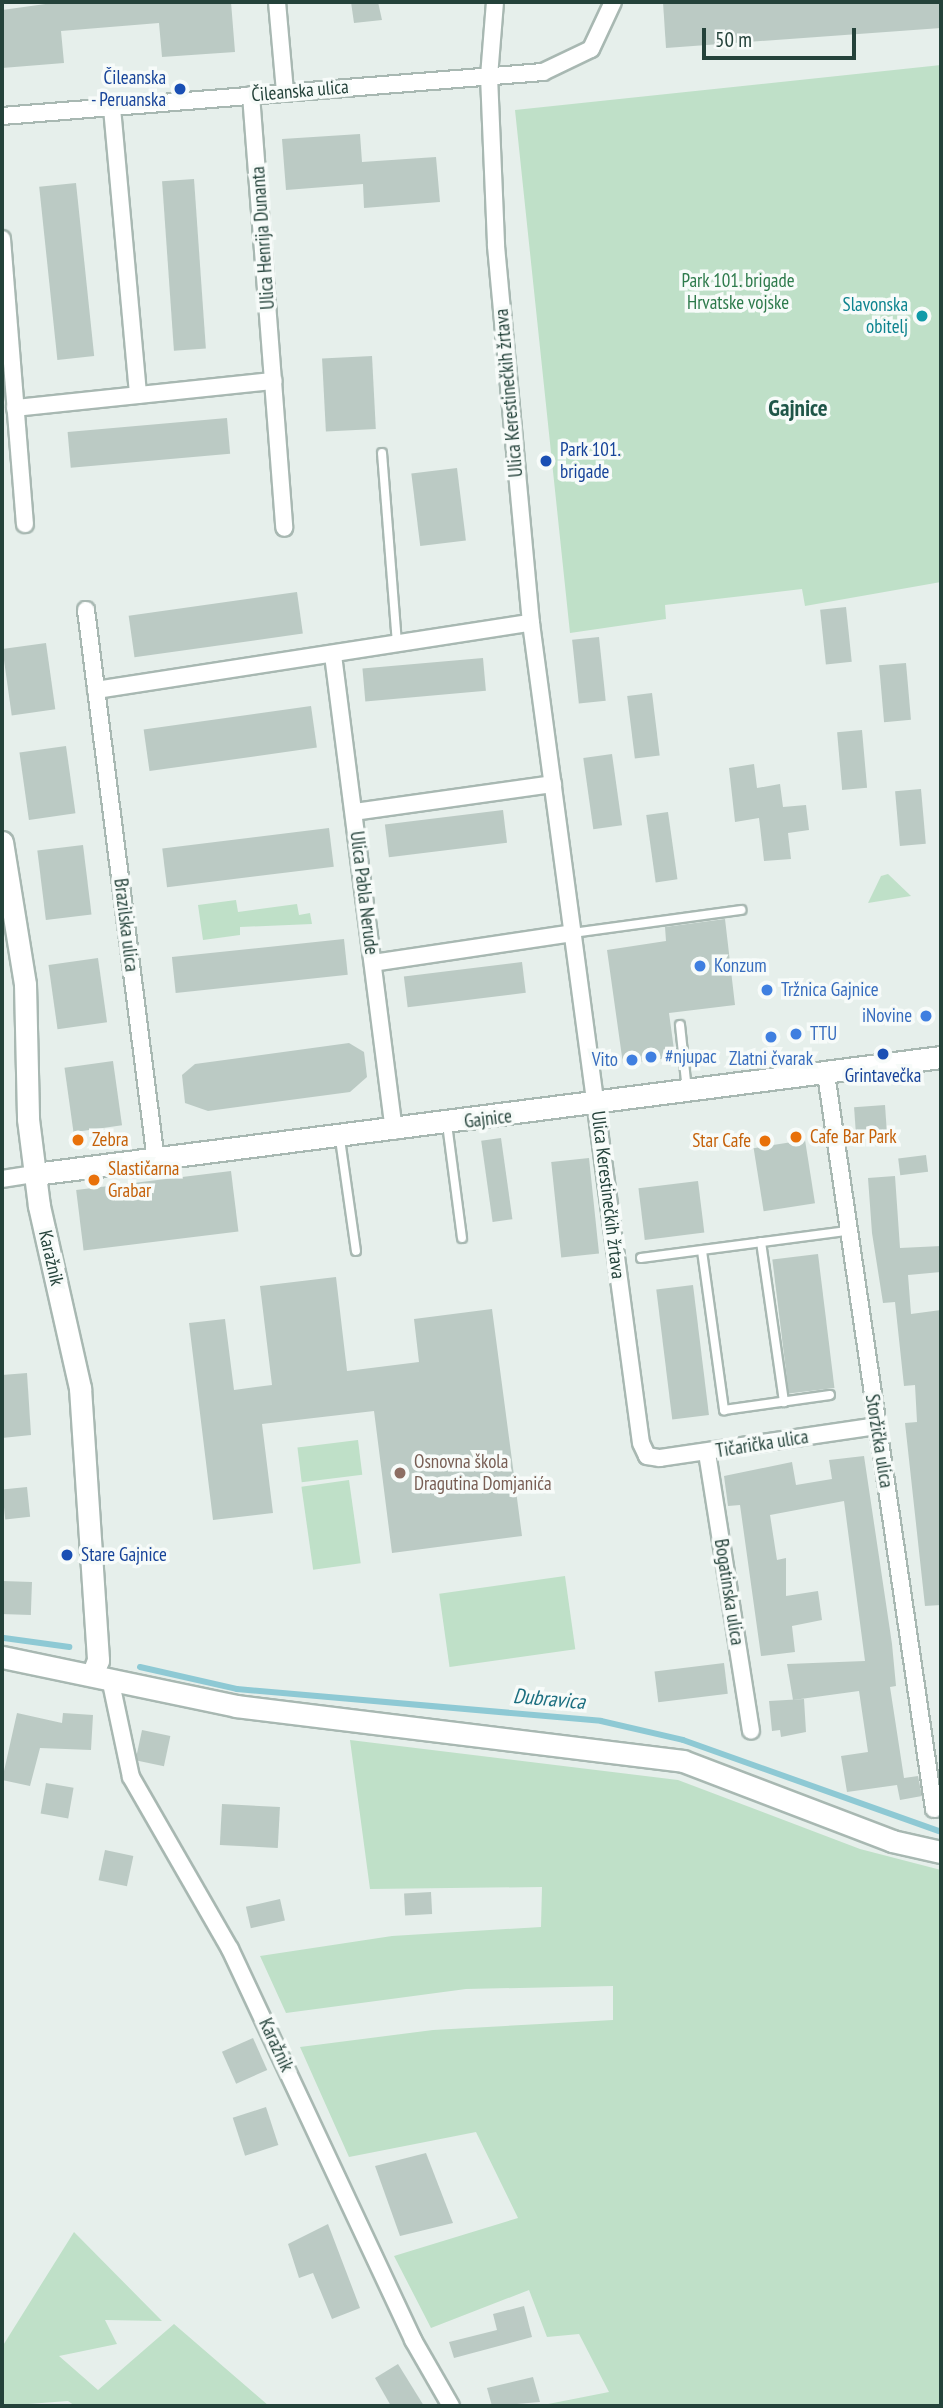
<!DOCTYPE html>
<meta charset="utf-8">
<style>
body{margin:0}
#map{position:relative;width:943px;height:2408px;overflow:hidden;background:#e6efeb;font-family:"PT Sans Narrow",sans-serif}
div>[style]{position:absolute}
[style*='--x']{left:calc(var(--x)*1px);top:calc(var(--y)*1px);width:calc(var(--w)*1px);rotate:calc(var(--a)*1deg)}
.green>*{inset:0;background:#bfe0c8;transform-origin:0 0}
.stream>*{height:6px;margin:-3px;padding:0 3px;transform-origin:3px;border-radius:3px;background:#8ec9d4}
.building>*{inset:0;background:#bbcac4;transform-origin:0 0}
.roads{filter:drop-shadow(2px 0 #a8b8b2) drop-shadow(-2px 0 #a8b8b2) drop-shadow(0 2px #a8b8b2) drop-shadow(0 -2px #a8b8b2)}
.lane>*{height:8px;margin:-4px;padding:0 4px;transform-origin:4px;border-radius:4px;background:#fff}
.street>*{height:16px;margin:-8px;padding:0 8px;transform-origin:8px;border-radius:8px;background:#fff}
.secondary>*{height:21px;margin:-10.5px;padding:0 10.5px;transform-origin:10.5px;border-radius:10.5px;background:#fff}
.dots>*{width:19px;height:19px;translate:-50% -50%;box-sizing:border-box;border:4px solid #f7fbf9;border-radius:50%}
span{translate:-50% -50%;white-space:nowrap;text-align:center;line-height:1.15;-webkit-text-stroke:7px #f7fbf9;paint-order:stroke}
.transit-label{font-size:19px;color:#164399}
.right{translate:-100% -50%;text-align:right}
.left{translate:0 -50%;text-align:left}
.street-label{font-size:19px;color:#24423a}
.park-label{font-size:19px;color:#2d7a4b}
.culture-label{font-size:19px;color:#0d838f}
.shop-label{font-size:19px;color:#366cbe}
.food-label{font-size:19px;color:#c56008}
.education-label{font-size:19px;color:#785e54}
.water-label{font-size:21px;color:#1c6f80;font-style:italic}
.quarter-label{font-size:23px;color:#1f5548;font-weight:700}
.frame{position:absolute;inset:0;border:4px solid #24423a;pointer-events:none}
.scale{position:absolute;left:702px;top:28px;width:154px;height:32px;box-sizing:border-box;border:4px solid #24423a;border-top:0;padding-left:9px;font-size:21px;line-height:24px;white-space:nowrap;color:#24423a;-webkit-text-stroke:5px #f7fbf9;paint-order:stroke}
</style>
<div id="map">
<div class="green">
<div style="clip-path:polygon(941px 65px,941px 582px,805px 606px,802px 589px,665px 605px,666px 619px,570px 633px,515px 110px)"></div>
<div style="clip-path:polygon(888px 874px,911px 896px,868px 903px,881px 876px)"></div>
<div style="clip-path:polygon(236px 900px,238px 912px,297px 904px,299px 915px,310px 913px,312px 924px,240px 927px,240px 935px,203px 940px,198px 905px)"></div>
<div style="left:358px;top:1440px;width:35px;height:61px;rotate:83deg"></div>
<div style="left:349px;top:1480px;width:84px;height:48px;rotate:82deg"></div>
<div style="left:565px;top:1576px;width:74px;height:127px;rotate:82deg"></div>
<div style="clip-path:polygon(350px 1740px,678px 1780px,860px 1849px,941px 1870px,941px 2406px,538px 2406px,609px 2392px,579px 2334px,547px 2337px,529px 2290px,431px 2328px,394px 2256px,518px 2218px,476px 2132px,349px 2157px,300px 2047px,433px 2030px,613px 2020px,613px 1986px,466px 1989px,286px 2013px,260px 1956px,392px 1936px,541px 1927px,542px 1887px,370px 1889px)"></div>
<div style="clip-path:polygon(74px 2232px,162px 2321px,105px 2320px,117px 2344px,59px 2356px,98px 2390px,174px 2324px,269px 2406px,75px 2406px,68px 2401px,2px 2406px,2px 2347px)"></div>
</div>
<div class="stream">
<div style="--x:4;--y:1638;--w:66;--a:7.9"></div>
<div style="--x:140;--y:1667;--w:99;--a:12.8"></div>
<div style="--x:237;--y:1689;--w:365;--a:5"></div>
<div style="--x:601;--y:1721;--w:84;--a:13"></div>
<div style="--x:683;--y:1740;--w:274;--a:19.6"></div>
</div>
<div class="building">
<div style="clip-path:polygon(60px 2px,231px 2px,235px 52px,162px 57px,159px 23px,61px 31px,64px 63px,2px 68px,2px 10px)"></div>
<div style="clip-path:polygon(351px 2px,378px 2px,382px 20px,354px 23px)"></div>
<div style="clip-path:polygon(663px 2px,941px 2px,941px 28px,666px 48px)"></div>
<div style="clip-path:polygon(360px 134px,362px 162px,436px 157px,440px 202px,364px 208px,363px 184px,286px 190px,282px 139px)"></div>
<div style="left:194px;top:179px;width:170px;height:32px;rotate:86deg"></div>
<div style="left:76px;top:183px;width:174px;height:37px;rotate:84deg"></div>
<div style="left:372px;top:356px;width:73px;height:50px;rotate:87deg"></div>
<div style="left:227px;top:418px;width:36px;height:160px;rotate:85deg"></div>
<div style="left:457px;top:468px;width:73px;height:46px;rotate:83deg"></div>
<div style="left:297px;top:592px;width:42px;height:170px;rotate:82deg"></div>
<div style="left:846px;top:607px;width:55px;height:26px;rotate:84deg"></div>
<div style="left:599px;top:637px;width:64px;height:27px;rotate:84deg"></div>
<div style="left:46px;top:643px;width:67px;height:44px;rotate:82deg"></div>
<div style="left:483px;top:658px;width:33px;height:121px;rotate:85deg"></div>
<div style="left:906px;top:663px;width:57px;height:27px;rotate:85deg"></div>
<div style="left:652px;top:693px;width:63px;height:25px;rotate:83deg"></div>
<div style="left:311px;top:706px;width:42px;height:169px;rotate:82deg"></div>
<div style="left:862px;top:730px;width:58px;height:25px;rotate:85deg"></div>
<div style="left:66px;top:746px;width:68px;height:47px;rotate:82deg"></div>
<div style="left:612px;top:754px;width:72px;height:29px;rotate:82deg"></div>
<div style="clip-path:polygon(754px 764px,757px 788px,780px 784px,783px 807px,806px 805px,809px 830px,788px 833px,791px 859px,764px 861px,759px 818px,735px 822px,729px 768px)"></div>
<div style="left:921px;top:789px;width:55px;height:26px;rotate:85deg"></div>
<div style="left:503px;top:810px;width:33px;height:119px;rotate:83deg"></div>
<div style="left:668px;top:812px;width:68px;height:22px;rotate:82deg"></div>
<div style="left:329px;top:828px;width:39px;height:168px;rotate:83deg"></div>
<div style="left:83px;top:845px;width:70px;height:46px;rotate:83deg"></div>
<div style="clip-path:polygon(725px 919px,735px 1005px,669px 1013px,675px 1057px,623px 1064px,607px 950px,666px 941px,665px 927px)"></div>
<div style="left:344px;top:939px;width:36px;height:173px;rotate:84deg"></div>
<div style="left:98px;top:958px;width:65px;height:50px;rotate:82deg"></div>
<div style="left:522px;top:962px;width:31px;height:119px;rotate:83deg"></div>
<div style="clip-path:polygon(349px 1043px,364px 1052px,367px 1077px,350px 1092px,208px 1111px,185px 1103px,182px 1075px,195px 1064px)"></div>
<div style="left:113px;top:1061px;width:65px;height:49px;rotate:82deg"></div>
<div style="left:885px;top:1105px;width:29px;height:31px;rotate:86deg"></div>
<div style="left:501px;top:1138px;width:82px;height:20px;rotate:82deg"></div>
<div style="left:805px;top:1140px;width:64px;height:52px;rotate:81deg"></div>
<div style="left:926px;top:1155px;width:17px;height:28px;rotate:83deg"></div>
<div style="left:589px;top:1158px;width:96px;height:38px;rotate:84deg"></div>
<div style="left:231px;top:1171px;width:61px;height:156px;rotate:83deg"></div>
<div style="clip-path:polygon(895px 1176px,900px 1248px,941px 1246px,941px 1272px,908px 1275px,911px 1314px,941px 1310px,941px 1605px,925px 1606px,905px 1423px,917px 1422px,915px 1385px,904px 1386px,895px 1302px,883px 1303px,872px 1233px,868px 1178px)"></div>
<div style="left:698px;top:1181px;width:52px;height:60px;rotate:83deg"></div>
<div style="left:818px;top:1254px;width:135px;height:46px;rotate:83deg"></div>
<div style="clip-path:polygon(336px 1277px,347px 1371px,419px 1362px,414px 1319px,492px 1309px,522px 1536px,392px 1553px,374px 1411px,262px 1424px,273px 1513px,213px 1520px,189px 1323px,225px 1319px,234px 1390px,272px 1385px,260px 1286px)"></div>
<div style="left:693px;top:1285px;width:131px;height:37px;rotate:83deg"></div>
<div style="clip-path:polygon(27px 1373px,31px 1435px,2px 1438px,2px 1375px)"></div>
<div style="clip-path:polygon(864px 1456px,892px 1644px,896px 1686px,890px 1687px,904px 1778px,918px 1776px,922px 1796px,900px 1800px,897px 1785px,847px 1792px,841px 1756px,868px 1752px,859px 1691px,793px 1700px,787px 1664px,865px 1661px,844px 1501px,770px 1515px,777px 1560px,786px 1558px,786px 1596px,818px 1591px,822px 1620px,792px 1626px,795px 1652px,761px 1656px,740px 1505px,728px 1506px,724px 1476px,792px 1462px,796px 1485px,832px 1479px,829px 1460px)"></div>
<div style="left:27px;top:1487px;width:30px;height:25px;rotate:84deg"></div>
<div style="left:2px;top:1581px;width:30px;height:33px;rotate:2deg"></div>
<div style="left:724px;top:1663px;width:31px;height:70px;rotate:83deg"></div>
<div style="clip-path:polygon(804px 1699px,806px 1732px,781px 1737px,780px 1730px,772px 1731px,769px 1701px)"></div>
<div style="clip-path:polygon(17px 1713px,62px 1723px,63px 1713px,93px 1715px,91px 1750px,40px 1748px,30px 1786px,2px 1780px)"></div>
<div style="left:142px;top:1730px;width:29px;height:31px;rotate:12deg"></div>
<div style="left:46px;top:1783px;width:28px;height:31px;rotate:10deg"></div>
<div style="left:222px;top:1804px;width:58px;height:41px;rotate:3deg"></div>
<div style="left:105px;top:1850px;width:29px;height:31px;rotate:12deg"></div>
<div style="left:431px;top:1892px;width:22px;height:27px;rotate:87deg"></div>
<div style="left:280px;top:1899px;width:22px;height:35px;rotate:77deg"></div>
<div style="left:253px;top:2038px;width:35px;height:34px;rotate:66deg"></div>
<div style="left:266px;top:2107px;width:40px;height:35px;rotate:72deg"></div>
<div style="clip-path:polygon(426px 2153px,453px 2223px,400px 2236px,375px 2166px)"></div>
<div style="clip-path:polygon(328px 2224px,360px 2308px,332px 2319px,313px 2273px,299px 2278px,288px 2244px)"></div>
<div style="clip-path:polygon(524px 2306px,532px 2337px,454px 2358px,449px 2342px,497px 2330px,493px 2314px)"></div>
<div style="clip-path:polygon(398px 2364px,424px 2406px,391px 2406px,375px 2378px)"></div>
<div style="clip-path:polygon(533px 2377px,540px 2402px,492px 2406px,487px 2388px)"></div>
</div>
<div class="roads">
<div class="lane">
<div style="--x:382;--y:453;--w:192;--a:85.5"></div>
<div style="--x:573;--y:933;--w:170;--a:-7.8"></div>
<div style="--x:680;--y:1025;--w:65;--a:83.9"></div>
<div style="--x:447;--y:1124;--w:115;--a:82.5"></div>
<div style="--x:340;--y:1139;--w:113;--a:81.9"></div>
<div style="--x:761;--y:1242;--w:162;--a:81.8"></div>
<div style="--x:702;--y:1251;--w:161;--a:82.1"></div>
<div style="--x:724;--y:1410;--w:107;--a:-8.1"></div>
<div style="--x:641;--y:1258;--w:208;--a:-7.5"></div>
</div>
<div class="street">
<div style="--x:277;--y:2;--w:89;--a:84.9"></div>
<div style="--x:495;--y:2;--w:74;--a:94.6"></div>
<div style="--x:489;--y:76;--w:170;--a:87.6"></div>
<div style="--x:496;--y:246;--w:379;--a:84.7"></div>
<div style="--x:531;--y:623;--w:827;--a:82.36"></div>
<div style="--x:641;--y:1443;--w:14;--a:65"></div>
<div style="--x:647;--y:1456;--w:13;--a:9"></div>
<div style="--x:660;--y:1458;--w:219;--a:-8.4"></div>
<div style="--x:251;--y:95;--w:434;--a:85.6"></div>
<div style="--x:112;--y:108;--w:288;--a:84.8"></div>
<div style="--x:2;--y:116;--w:543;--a:-4.65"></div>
<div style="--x:543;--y:72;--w:53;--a:-25.6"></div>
<div style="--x:591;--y:49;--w:52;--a:-64.9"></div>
<div style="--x:2;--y:239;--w:286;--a:85.4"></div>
<div style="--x:15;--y:408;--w:260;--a:-6"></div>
<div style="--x:86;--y:610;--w:555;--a:82.76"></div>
<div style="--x:333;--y:655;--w:480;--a:82.7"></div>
<div style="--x:96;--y:690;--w:440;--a:-8.8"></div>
<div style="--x:354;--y:812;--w:201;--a:-8"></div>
<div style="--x:373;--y:963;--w:202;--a:-8.5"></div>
<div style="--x:826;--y:1074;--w:743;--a:81.64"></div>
<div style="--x:2;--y:1179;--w:33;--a:-9"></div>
<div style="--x:707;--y:1453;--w:281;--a:81"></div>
<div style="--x:111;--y:1683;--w:96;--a:78"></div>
<div style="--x:131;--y:1777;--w:198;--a:60.1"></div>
<div style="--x:230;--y:1949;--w:432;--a:64.9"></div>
<div style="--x:413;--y:2340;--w:76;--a:60.1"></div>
</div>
<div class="secondary">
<div style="--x:2;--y:842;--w:144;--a:80.8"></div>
<div style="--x:25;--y:984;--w:135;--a:88.7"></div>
<div style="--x:28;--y:1119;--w:88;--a:82.8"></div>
<div style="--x:39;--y:1206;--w:187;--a:77.3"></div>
<div style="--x:80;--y:1388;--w:273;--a:86.2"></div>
<div style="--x:98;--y:1660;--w:14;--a:111"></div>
<div style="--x:35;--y:1174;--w:914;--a:-7.36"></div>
<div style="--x:2;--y:1657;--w:239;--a:11.8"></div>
<div style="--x:236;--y:1706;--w:450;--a:7"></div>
<div style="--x:683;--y:1761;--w:224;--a:20.9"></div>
<div style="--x:892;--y:1841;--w:50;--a:12.7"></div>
</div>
</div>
<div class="dots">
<div style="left:180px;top:89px;background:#1a4fb4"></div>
<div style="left:922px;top:316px;background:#0f9aa8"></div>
<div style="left:546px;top:461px;background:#1a4fb4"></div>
<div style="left:700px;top:966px;background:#3f7fe0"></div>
<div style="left:767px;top:990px;background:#3f7fe0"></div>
<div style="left:926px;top:1016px;background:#3f7fe0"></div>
<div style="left:796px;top:1034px;background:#3f7fe0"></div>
<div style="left:771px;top:1037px;background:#3f7fe0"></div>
<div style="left:883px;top:1054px;background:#1a4fb4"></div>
<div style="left:651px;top:1057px;background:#3f7fe0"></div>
<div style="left:632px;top:1060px;background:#3f7fe0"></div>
<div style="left:796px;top:1137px;background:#e8710a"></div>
<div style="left:78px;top:1140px;background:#e8710a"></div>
<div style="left:765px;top:1141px;background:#e8710a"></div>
<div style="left:94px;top:1180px;background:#e8710a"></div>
<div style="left:400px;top:1473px;background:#8d6e63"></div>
<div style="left:67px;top:1555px;background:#1a4fb4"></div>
</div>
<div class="transit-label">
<span class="right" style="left:166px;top:89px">Čileanska<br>- Peruanska</span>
<span class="left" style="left:560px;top:461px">Park 101.<br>brigade</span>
<span style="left:883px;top:1076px">Grintavečka</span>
<span class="left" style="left:81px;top:1555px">Stare Gajnice</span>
</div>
<div class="street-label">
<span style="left:300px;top:91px;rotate:-5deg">Čileanska ulica</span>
<span style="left:263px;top:238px;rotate:-94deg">Ulica Henrija Dunanta</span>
<span style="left:509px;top:393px;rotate:-95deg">Ulica Kerestinečkih žrtava</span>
<span style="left:364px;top:893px;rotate:83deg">Ulica Pabla Nerude</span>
<span style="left:126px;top:925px;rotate:83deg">Brazilska ulica</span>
<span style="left:488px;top:1119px;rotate:-7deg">Gajnice</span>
<span style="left:608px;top:1195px;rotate:83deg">Ulica Kerestinečkih žrtava</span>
<span style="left:51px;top:1258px;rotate:77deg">Karažnik</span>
<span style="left:879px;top:1441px;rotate:81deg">Storžička ulica</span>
<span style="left:762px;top:1444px;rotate:-9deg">Tičarička ulica</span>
<span style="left:729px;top:1592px;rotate:81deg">Bogatinska ulica</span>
<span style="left:276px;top:2045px;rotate:65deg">Karažnik</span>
</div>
<div class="park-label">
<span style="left:738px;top:292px">Park 101. brigade<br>Hrvatske vojske</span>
</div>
<div class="culture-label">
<span class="right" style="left:908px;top:316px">Slavonska<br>obitelj</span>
</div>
<div class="shop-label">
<span class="left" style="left:714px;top:966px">Konzum</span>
<span class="left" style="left:781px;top:990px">Tržnica Gajnice</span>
<span class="right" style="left:912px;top:1016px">iNovine</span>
<span class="left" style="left:810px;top:1034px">TTU</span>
<span class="left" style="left:665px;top:1057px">#njupac</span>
<span style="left:771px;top:1059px">Zlatni čvarak</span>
<span class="right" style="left:618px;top:1060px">Vito</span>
</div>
<div class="food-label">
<span class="left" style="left:810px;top:1137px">Cafe Bar Park</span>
<span class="left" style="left:92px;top:1140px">Zebra</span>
<span class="right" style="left:751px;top:1141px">Star Cafe</span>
<span class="left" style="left:108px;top:1180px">Slastičarna<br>Grabar</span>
</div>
<div class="education-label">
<span class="left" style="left:414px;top:1473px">Osnovna škola<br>Dragutina Domjanića</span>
</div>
<div class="water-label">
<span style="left:549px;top:1699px;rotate:5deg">Dubravica</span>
</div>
<div class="quarter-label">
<span style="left:798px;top:408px">Gajnice</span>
</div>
<div class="frame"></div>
<div class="scale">50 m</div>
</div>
